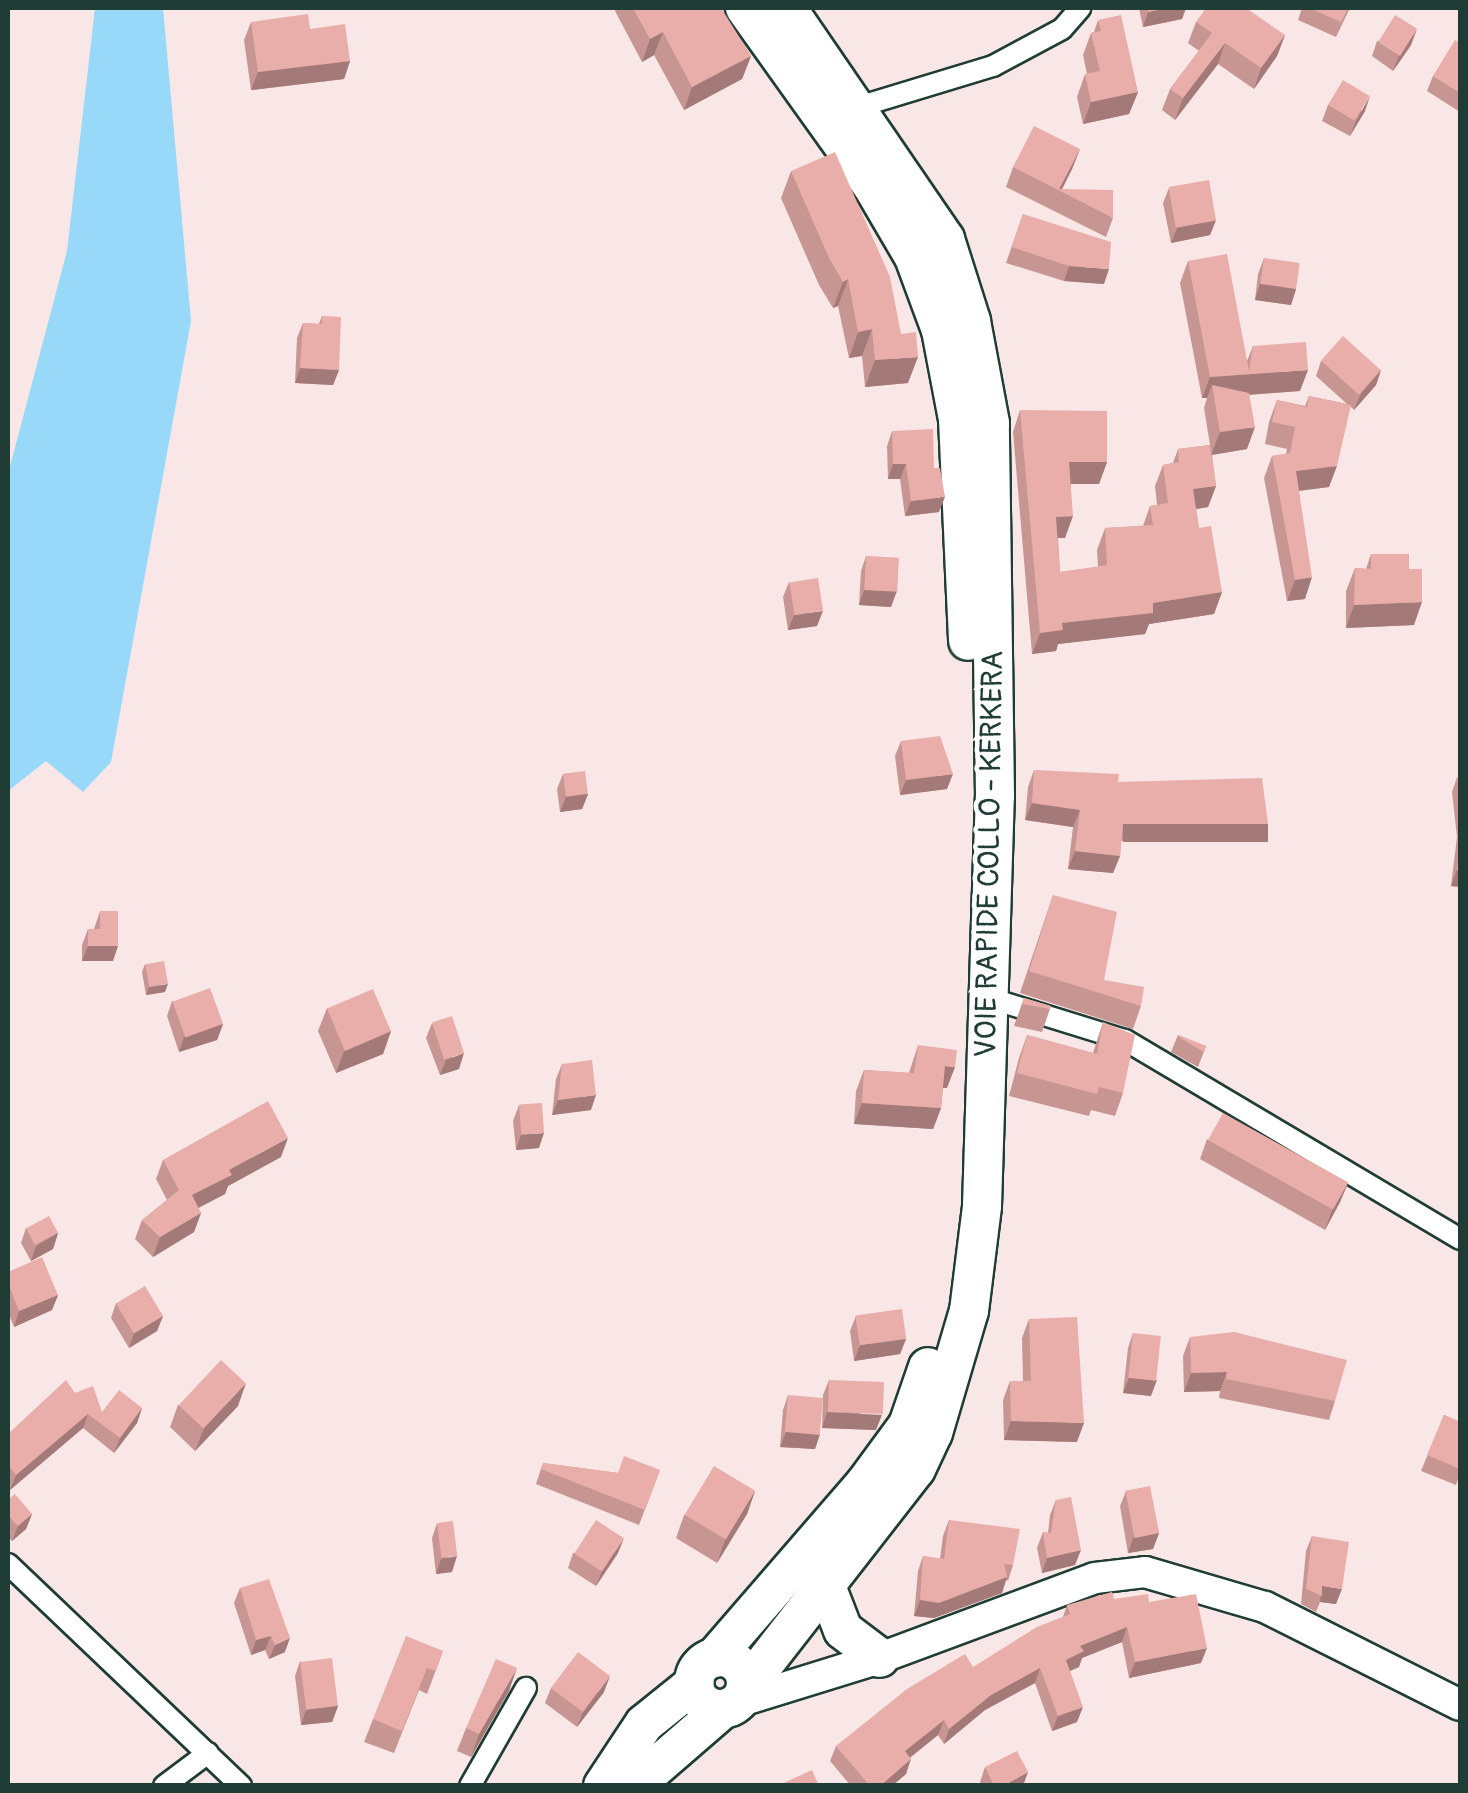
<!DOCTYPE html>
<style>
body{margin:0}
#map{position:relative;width:1468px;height:1793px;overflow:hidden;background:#f8e7e6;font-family:Pangolin,sans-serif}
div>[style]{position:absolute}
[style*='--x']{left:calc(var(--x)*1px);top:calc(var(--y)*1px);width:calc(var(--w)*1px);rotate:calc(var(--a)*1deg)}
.water>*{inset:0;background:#98d9fa}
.roads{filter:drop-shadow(2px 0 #1f3d34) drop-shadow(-2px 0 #1f3d34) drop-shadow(0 2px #1f3d34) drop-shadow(0 -2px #1f3d34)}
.street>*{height:20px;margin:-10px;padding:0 10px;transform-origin:10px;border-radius:10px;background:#fff}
.secondary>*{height:30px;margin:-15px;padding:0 15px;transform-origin:15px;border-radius:15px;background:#fff}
.highway>*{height:38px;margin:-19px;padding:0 19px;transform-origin:19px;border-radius:19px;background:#fff}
.highway>.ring{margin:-19px;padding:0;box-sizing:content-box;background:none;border:38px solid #fff;border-radius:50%}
.wall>*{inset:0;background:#c89692}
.shaded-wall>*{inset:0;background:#a37a77;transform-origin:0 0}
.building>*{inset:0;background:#e9aeaa;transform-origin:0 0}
span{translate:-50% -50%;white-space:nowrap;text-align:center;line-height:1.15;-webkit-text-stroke:9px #fff;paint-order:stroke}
.street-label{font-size:30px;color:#1f3d34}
.frame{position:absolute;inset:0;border:10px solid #1f3d34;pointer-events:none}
</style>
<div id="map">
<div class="water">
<div style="clip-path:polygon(95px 8px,163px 8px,191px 321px,111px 762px,83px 792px,46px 761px,8px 791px,8px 474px,67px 251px)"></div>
</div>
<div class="roads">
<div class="street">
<div style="--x:858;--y:107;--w:141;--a:-16.9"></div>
<div style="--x:993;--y:66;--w:78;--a:-28.2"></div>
<div style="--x:1062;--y:29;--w:28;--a:-49"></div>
<div style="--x:989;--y:998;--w:142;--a:17.2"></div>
<div style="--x:1125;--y:1040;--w:390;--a:30.7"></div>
<div style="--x:8;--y:1564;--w:322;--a:43.6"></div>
<div style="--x:164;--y:1786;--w:55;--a:-36.9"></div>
<div style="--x:470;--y:1786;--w:113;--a:-60.3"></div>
</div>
<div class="secondary">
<div style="--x:738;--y:1702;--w:149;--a:-17.2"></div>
<div style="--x:880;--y:1658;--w:229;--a:-20.4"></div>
<div style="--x:1095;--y:1578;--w:50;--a:-6.8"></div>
<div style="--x:1145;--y:1572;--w:125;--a:16.3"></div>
<div style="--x:1265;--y:1607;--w:218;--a:26.7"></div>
</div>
<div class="highway">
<div style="--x:745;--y:8;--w:220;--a:54.4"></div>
<div style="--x:873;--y:187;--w:81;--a:59.6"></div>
<div style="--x:914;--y:257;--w:78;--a:69.7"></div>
<div style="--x:941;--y:330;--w:91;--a:79.2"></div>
<div style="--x:958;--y:419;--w:222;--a:87.4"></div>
<div style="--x:826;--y:1586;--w:47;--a:68.9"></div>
<div style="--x:843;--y:1630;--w:46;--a:37.1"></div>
<div class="ring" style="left:694px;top:1657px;width:14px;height:14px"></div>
<div style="--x:714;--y:1658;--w:229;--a:-49.1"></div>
<div style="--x:864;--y:1485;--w:74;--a:-53.7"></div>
<div style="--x:908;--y:1425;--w:61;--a:-71"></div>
<div style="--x:746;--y:1687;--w:276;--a:-52.1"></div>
<div style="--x:916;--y:1469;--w:40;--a:-65"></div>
<div style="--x:933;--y:1433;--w:127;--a:-73.6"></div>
<div style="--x:969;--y:1311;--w:106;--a:-82.9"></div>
<div style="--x:982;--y:1206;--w:410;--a:-88.2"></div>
<div style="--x:995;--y:796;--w:373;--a:-90.8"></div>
<div style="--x:990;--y:423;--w:104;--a:-100.6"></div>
<div style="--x:971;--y:321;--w:86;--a:-107.6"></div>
<div style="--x:945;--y:239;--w:280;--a:-124.4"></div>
<div style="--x:603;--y:1786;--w:74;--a:-56.5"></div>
<div style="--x:644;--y:1724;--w:65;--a:-38.8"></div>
<div style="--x:634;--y:1786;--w:118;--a:-40.9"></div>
</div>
</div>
<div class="wall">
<div style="clip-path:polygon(616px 8px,721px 8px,751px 56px,742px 79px,684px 110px,654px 55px,642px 62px,615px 11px)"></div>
<div style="clip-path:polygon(1139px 8px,1186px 8px,1182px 19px,1143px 27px)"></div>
<div style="clip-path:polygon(1302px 8px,1350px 8px,1336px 37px,1298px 20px)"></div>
<div style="clip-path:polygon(1098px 20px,1138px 92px,1129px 114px,1083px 124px,1077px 97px,1085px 74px,1087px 74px,1083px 55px,1091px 33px,1094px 32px)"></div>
<div style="clip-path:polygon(251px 22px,310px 29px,350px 61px,344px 79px,251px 90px,244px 40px)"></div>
<div style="clip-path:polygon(1196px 22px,1285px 35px,1277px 56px,1254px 89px,1218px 64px,1175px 120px,1162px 110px,1170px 89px,1199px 51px,1188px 43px)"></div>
<div style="clip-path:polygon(1377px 41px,1411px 45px,1393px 71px,1372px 56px)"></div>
<div style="clip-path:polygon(1460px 43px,1460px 112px,1427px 91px,1433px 76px)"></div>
<div style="clip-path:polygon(1328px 105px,1365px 111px,1350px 136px,1322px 121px)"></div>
<div style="clip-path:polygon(1080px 149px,1072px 169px,1062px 189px,1113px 218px,1106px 237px,1006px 187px,1013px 167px)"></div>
<div style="clip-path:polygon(791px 171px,908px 383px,865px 387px,862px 356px,849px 358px,838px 306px,833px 308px,819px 285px,781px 198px)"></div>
<div style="clip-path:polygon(1169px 188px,1216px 220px,1210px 235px,1171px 243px,1163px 203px)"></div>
<div style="clip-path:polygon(1023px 214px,1104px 284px,1064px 281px,1006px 263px)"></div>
<div style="clip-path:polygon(1264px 258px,1296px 289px,1291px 305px,1255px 300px,1258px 274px)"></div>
<div style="clip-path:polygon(1188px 261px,1247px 361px,1253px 346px,1300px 391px,1249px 395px,1247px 449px,1212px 455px,1216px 486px,1208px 507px,1196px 509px,1199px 528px,1222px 592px,1214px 614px,1149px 624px,1145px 634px,1058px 644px,1056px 651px,1032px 654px,1013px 432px,1020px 410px,1107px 462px,1099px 484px,1071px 484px,1065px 538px,1058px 538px,1060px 572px,1098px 567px,1097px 550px,1105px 528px,1143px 526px,1150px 506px,1157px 505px,1155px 486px,1163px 465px,1173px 463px,1178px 449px,1210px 445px,1204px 408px,1207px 398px,1202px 398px,1180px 283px)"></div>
<div style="clip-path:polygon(322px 316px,339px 370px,333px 385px,295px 383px,297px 338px,303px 323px,319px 324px)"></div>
<div style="clip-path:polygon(1321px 361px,1381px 370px,1376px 385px,1354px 410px,1350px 406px,1329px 487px,1299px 491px,1305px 599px,1287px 601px,1264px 478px,1272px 456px,1286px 454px,1287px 449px,1265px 444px,1269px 422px,1277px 400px,1305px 406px,1309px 396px,1347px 404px,1316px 376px)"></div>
<div style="clip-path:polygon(892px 431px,934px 468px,939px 512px,905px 516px,900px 479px,888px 479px,887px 446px)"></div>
<div style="clip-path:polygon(1371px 554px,1409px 569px,1414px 625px,1346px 628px,1346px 591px,1355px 568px,1366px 569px)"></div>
<div style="clip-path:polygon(866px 556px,891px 607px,859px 605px,861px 571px)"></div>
<div style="clip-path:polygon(789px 582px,817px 626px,788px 630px,783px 597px)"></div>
<div style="clip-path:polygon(901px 741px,947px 789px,900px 795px,895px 756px)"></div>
<div style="clip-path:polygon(1034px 770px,1118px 782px,1262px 841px,1121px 841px,1120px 856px,1113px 873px,1068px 869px,1073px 827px,1025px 820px,1028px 787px)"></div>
<div style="clip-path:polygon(563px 774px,588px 794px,582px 809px,560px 812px,557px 789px)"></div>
<div style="clip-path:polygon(1457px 777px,1460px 777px,1460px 887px,1451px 886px,1457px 837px,1452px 792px)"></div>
<div style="clip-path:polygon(1053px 895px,1104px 980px,1141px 1006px,1133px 1029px,1020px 993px)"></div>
<div style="clip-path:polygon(100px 911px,113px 961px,82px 961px,82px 945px,88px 929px,94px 929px)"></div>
<div style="clip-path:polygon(145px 964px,165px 992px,146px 995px,142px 972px)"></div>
<div style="clip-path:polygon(1024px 998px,1051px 1006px,1042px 1032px,1014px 1026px)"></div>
<div style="clip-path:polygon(172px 1001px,223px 1024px,217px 1040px,179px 1052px,167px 1016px)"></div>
<div style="clip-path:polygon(327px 1008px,391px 1031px,383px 1054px,336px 1073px,318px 1031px)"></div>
<div style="clip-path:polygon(1103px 1022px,1123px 1093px,1115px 1116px,1091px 1110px,1089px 1116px,1009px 1096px,1019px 1058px,1027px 1035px,1093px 1053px)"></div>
<div style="clip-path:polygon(432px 1023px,459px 1069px,440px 1075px,426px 1038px)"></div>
<div style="clip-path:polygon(1178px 1035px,1206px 1046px,1198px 1067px,1171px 1052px)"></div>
<div style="clip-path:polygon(918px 1045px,947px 1088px,943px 1088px,941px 1108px,933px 1129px,854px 1124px,856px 1091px,864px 1070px,909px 1073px)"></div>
<div style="clip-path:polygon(562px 1064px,591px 1110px,552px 1115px,556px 1079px)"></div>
<div style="clip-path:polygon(519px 1105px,539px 1148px,516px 1150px,513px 1121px)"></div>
<div style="clip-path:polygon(1207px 1139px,1348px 1183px,1340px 1202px,1325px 1230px,1200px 1159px)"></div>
<div style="clip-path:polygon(281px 1157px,228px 1186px,225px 1194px,198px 1208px,201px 1213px,194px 1232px,153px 1257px,135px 1239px,142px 1220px,167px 1200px,156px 1179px,163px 1160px)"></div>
<div style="clip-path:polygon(26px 1228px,58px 1233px,53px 1249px,31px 1261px,21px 1243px)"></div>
<div style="clip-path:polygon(8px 1272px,58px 1295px,52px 1310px,14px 1327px,8px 1312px)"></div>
<div style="clip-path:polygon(116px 1303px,163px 1316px,157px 1331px,129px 1348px,111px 1318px)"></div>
<div style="clip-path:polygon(856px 1316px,906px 1339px,900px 1354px,854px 1361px,850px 1331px)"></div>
<div style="clip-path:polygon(1029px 1319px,1077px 1442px,1004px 1440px,1003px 1400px,1010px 1381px,1023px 1381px,1022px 1338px)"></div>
<div style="clip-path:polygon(1133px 1333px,1151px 1396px,1123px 1393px,1128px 1348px)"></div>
<div style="clip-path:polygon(1190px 1337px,1335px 1401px,1329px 1420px,1219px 1398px,1220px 1391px,1184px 1392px,1183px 1356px)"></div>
<div style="clip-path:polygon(829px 1380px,876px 1430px,822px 1428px,823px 1395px)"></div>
<div style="clip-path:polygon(75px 1393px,102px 1412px,142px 1408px,137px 1423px,114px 1453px,83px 1428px,10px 1490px,8px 1486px,8px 1434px)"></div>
<div style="clip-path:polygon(788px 1395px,820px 1434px,815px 1449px,780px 1447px,783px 1410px)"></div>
<div style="clip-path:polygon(178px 1405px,238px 1406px,195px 1451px,170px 1427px)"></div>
<div style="clip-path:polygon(1444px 1415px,1460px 1422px,1460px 1474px,1456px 1485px,1421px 1471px)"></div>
<div style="clip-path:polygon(543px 1463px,618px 1473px,660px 1470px,639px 1525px,536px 1484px)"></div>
<div style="clip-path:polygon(755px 1491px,747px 1514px,717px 1563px,676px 1538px,684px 1515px)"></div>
<div style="clip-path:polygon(1126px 1491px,1159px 1533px,1153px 1549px,1128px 1553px,1120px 1506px)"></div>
<div style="clip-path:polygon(8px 1500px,32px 1514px,26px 1529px,12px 1541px,8px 1536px)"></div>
<div style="clip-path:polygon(1056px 1500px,1075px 1565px,1042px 1573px,1037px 1548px,1043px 1532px,1048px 1533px,1050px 1515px)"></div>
<div style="clip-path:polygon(949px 1520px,1013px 1565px,1008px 1581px,1006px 1580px,1002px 1593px,934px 1618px,914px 1616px,918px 1571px,923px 1556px,940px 1559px,943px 1536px)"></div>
<div style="clip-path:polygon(437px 1523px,452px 1572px,436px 1574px,432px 1538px)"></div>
<div style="clip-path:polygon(1312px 1536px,1336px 1604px,1320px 1602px,1316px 1612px,1301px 1604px,1306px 1551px)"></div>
<div style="clip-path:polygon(573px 1553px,618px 1553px,596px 1586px,568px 1568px)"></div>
<div style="clip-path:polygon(240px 1588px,285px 1652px,269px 1659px,265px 1650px,251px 1655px,234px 1603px)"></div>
<div style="clip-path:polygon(1114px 1599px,1149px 1602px,1201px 1663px,1129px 1678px,1122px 1642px,1082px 1658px,1079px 1667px,1070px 1671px,1077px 1722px,1052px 1731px,1035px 1683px,985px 1710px,944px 1744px,938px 1735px,910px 1758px,906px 1774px,892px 1786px,851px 1786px,830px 1761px,836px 1746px,1063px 1617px,1067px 1605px)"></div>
<div style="clip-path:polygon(443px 1651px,427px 1694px,419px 1690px,394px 1753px,364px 1742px,373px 1719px)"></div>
<div style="clip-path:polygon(300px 1661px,338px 1706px,332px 1722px,301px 1725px,295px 1676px)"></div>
<div style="clip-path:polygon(551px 1688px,604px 1692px,577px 1727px,545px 1703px)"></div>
<div style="clip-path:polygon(509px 1691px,471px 1757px,457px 1751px,466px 1728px)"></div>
<div style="clip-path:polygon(985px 1767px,1023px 1786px,981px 1786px,980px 1782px)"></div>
</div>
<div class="shaded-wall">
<div style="clip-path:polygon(1168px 8px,1186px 8px,1182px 19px,1143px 27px,1148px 12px)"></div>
<div style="clip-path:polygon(1417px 29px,1411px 45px,1393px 71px,1399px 55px)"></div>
<div style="clip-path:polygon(663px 32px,654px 55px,642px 62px,650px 39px)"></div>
<div style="clip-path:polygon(1285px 35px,1277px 56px,1254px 89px,1261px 68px)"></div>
<div style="clip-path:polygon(1225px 43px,1218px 64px,1175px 120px,1183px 98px)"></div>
<div style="clip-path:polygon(751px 56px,742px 79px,684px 110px,692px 87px)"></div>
<div style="clip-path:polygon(350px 61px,344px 79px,251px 90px,258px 72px)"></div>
<div style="clip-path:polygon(1138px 92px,1129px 114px,1083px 124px,1091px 102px)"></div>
<div style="clip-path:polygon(1370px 96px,1365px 111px,1350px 136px,1356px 121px)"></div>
<div style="clip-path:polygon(1080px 149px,1072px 169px,1061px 191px,1059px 190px)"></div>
<div style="clip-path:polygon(1216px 220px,1210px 235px,1171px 243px,1177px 228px)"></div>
<div style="clip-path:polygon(1069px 266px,1109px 269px,1104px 284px,1064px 281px)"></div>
<div style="clip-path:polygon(848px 279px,838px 306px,833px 308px,843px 282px)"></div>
<div style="clip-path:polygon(1260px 284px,1296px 289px,1291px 305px,1255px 300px)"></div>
<div style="clip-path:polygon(872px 329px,862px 356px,849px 358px,858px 332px)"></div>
<div style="clip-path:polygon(918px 357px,908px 383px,865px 387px,875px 360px)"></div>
<div style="clip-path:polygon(300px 368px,339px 370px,333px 385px,295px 383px)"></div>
<div style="clip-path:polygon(1308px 370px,1300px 391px,1214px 397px,1212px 385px,1207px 398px,1202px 398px,1210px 377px)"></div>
<div style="clip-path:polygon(1381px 370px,1376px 385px,1354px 410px,1360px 395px)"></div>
<div style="clip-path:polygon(1255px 427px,1247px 449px,1211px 455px,1220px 432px)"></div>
<div style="clip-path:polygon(1069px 462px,1107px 462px,1099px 484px,1062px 484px)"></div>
<div style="clip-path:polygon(893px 464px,906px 464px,900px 479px,888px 479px)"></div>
<div style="clip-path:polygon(1337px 466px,1329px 487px,1288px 492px,1296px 471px)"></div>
<div style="clip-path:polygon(1216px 486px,1208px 507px,1185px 511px,1193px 489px)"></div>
<div style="clip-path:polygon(945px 497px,939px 512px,905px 516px,911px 501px)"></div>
<div style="clip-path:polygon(1073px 516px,1065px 538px,1048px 538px,1056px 517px)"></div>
<div style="clip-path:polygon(1312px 577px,1305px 599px,1287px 601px,1295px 580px)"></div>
<div style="clip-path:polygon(864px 590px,897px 591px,891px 607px,859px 605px)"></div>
<div style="clip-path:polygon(1222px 592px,1214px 614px,1149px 624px,1145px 634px,1058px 644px,1056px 651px,1032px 654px,1040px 633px,1062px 623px,1153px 603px)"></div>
<div style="clip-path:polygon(1422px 602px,1414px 625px,1346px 628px,1354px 605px)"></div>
<div style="clip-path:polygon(823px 611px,817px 626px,788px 630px,794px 615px)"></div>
<div style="clip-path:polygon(953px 774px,947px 789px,900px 795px,906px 780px)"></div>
<div style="clip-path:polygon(588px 794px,582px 809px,560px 812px,566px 797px)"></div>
<div style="clip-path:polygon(1032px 803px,1080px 810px,1073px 827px,1025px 820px)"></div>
<div style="left:1123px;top:824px;width:145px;height:18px"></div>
<div style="clip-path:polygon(1075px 851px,1120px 856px,1113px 873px,1068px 869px)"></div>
<div style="clip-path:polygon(1457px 870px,1460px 871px,1460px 887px,1451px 886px)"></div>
<div style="clip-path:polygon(88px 946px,118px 946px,113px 961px,82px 961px)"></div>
<div style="clip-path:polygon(168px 984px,165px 992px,146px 995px,149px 987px)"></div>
<div style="clip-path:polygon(223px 1024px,217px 1040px,179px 1052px,184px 1037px)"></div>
<div style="clip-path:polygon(391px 1031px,383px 1054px,336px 1073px,344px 1051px)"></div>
<div style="clip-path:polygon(464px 1053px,459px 1069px,440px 1075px,446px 1060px)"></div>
<div style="clip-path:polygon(945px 1066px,955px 1067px,947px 1088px,937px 1087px)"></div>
<div style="clip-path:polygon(596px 1095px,591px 1110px,552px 1115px,558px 1100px)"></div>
<div style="clip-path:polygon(862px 1103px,941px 1108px,933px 1129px,854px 1124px)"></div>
<div style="clip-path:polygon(544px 1133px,539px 1148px,516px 1150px,521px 1135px)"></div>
<div style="clip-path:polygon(288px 1138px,281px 1157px,228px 1186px,225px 1194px,185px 1215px,192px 1195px,229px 1170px)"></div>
<div style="clip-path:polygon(1348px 1183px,1340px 1202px,1325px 1230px,1332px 1210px)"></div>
<div style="clip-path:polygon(201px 1213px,194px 1232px,153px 1257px,160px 1237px)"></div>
<div style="clip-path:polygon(58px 1233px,53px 1249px,31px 1261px,36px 1246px)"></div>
<div style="clip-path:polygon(58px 1295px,52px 1310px,14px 1327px,19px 1311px)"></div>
<div style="clip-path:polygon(163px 1316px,157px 1331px,129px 1348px,134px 1333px)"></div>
<div style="clip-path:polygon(906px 1339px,900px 1354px,854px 1361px,860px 1345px)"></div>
<div style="clip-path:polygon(1227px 1372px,1220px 1391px,1184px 1392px,1191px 1373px)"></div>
<div style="clip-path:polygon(1129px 1378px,1157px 1380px,1151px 1396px,1123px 1393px)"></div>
<div style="clip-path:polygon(246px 1383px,238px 1406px,195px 1451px,204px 1428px)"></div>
<div style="clip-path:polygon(142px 1408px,137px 1423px,114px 1453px,120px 1438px)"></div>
<div style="clip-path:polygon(827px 1412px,882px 1415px,876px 1430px,822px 1428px)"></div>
<div style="clip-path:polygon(88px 1414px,83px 1428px,10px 1490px,16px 1475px)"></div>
<div style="clip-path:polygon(1011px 1421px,1084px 1423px,1077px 1442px,1004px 1440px)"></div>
<div style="clip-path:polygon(786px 1432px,820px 1434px,815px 1449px,780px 1447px)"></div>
<div style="clip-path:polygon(755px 1491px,747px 1514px,717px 1563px,725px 1540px)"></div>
<div style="clip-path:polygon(32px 1514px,26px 1529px,12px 1541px,18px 1526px)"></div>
<div style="clip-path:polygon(1159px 1533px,1153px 1549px,1128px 1553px,1133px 1538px)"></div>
<div style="clip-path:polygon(624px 1538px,618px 1553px,596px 1586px,602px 1571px)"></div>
<div style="clip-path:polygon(1081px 1550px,1075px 1565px,1042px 1573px,1047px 1558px)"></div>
<div style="clip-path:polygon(457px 1556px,452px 1572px,436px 1574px,441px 1559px)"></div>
<div style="clip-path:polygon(1007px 1577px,1002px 1593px,934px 1618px,914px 1616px,920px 1600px)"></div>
<div style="clip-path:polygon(1322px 1586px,1342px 1589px,1336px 1604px,1320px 1602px)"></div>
<div style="clip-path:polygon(1127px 1627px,1122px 1642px,1082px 1658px,1079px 1667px,1060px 1675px,1066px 1660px,1080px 1646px)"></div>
<div style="clip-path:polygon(271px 1636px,265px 1650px,251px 1655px,256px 1640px)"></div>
<div style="clip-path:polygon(290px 1638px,285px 1652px,269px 1659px,275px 1645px)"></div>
<div style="clip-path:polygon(1207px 1648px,1201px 1663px,1129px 1678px,1135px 1662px)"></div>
<div style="clip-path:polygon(517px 1668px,509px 1691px,471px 1757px,479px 1734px)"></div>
<div style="clip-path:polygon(1040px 1668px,1035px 1683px,985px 1710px,944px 1744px,949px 1729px,991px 1695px)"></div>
<div style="clip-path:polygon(610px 1676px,604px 1692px,577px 1727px,583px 1712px)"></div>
<div style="clip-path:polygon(338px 1706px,332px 1722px,301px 1725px,306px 1710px)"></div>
<div style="clip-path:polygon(1083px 1707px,1077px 1722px,1052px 1731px,1058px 1716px)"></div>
<div style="clip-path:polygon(944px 1720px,938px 1735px,899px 1766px,905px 1751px)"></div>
<div style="clip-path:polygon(911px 1759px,906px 1774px,892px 1786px,880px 1786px)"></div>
<div style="clip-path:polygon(1028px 1772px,1023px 1786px,1003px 1786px)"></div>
</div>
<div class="building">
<div style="clip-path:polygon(633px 8px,721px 8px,751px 56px,692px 87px,663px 32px,650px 39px)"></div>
<div style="clip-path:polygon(1148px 8px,1168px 8px,1148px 12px)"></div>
<div style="clip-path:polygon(1206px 8px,1246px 8px,1285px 35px,1261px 68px,1225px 43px,1183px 98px,1170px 89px,1212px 33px,1196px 22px)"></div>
<div style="clip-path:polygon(1309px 8px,1348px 8px,1341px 22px)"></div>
<div style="clip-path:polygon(308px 14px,310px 29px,345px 24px,350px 61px,258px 72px,251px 22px)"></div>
<div style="clip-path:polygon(1121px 15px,1138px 92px,1091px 102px,1085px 74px,1100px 71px,1091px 33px,1101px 31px,1098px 20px)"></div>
<div style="left:1395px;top:15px;width:26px;height:32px;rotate:32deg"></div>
<div style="clip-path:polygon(1455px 40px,1460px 43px,1460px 93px,1433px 76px)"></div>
<div style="left:1343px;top:80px;width:31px;height:29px;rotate:31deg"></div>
<div style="clip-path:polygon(1034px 126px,1080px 149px,1059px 189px,1113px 190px,1113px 218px,1013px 167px)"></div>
<div style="clip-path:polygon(835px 152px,890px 277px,901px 334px,916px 332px,918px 357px,875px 360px,872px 329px,858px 332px,848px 279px,843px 282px,829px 258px,791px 171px)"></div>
<div style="left:1209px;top:180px;width:41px;height:41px;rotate:80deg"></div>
<div style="clip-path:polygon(1023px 214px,1111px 242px,1109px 269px,1069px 266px,1012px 247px)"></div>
<div style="clip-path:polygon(1227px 254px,1249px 371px,1253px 346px,1306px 342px,1308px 370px,1210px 377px,1188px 261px)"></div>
<div style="left:1264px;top:258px;width:36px;height:26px;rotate:8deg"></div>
<div style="clip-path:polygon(322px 316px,341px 317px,339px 370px,300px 368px,303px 323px,322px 324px)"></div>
<div style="left:1343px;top:336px;width:51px;height:33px;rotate:42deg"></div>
<div style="clip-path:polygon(1212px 385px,1249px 393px,1255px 427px,1220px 432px)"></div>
<div style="clip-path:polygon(1309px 396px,1351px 405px,1337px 466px,1296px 471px,1312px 577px,1295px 580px,1272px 456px,1290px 453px,1295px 427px,1272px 422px,1277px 400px,1307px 407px)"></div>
<div style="clip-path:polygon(1020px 410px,1107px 411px,1107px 462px,1069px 462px,1073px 516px,1056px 517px,1060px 572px,1107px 565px,1105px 528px,1153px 525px,1150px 506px,1168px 503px,1163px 465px,1179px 462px,1178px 449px,1210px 445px,1216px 486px,1193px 489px,1199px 528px,1211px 526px,1222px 592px,1153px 603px,1153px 613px,1062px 623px,1063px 630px,1040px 633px)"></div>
<div style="clip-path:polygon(933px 429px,934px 468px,940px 468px,945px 497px,911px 501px,906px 464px,893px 464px,892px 431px)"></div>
<div style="clip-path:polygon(1371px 554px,1409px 554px,1409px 569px,1422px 569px,1422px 602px,1354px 605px,1355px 568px,1371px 569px)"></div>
<div style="left:866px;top:556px;width:33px;height:34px;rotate:3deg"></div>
<div style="left:818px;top:578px;width:33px;height:29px;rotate:81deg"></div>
<div style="clip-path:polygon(940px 736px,953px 774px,906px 780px,901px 741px)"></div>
<div style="clip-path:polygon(1034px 770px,1119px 774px,1118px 782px,1262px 778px,1268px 824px,1123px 824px,1120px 856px,1075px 851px,1080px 810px,1032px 803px)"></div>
<div style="left:585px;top:771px;width:23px;height:22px;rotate:83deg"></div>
<div style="clip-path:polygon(1457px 777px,1460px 777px,1460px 803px)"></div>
<div style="clip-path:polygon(1460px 839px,1460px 871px,1457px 870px)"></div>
<div style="clip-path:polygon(1053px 895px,1117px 912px,1104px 980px,1144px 987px,1141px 1006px,1029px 971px)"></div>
<div style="clip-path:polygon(100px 911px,118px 911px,118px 946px,88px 946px,88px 929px,100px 929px)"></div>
<div style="left:164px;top:961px;width:23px;height:19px;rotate:80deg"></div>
<div style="left:210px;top:988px;width:38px;height:40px;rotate:70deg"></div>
<div style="left:373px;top:989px;width:46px;height:50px;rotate:67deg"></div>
<div style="clip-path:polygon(1024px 998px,1051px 1006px,1050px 1009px,1022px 1004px)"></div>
<div style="left:452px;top:1016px;width:39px;height:21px;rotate:72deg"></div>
<div style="clip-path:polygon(1103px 1022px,1135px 1035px,1123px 1093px,1099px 1087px,1097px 1094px,1017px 1073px,1027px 1035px,1097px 1054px)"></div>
<div style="clip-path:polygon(1178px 1035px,1206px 1046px,1204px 1052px,1177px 1036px)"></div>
<div style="clip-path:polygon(918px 1045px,957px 1050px,955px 1067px,945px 1066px,941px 1108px,862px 1103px,864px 1070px,914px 1073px)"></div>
<div style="clip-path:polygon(592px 1060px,596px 1095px,558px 1100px,562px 1064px)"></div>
<div style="clip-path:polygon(268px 1101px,288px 1138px,229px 1170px,232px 1175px,192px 1195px,201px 1213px,160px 1237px,142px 1220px,179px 1190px,163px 1160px)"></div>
<div style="left:542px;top:1103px;width:30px;height:23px;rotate:86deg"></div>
<div style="left:1223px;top:1113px;width:143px;height:31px;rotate:29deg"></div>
<div style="left:49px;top:1216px;width:19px;height:26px;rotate:62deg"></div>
<div style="clip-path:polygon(42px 1257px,58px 1295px,19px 1311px,8px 1283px,8px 1272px)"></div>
<div style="left:145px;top:1286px;width:35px;height:34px;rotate:59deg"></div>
<div style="left:902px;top:1309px;width:30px;height:47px;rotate:82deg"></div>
<div style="clip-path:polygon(1077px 1317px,1084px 1423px,1011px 1421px,1010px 1381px,1031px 1381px,1029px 1319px)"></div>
<div style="clip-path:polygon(1234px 1332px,1347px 1360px,1335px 1401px,1226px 1379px,1227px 1372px,1191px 1373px,1190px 1337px)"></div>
<div style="left:1133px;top:1333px;width:28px;height:45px;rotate:6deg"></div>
<div style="left:221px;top:1360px;width:34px;height:62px;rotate:43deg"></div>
<div style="clip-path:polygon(66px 1380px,75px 1393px,93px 1386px,102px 1412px,119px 1390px,142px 1408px,120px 1438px,88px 1414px,16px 1475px,8px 1465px,8px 1434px)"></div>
<div style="left:829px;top:1380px;width:55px;height:32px;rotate:2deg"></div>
<div style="left:788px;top:1395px;width:35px;height:37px;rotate:5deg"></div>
<div style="clip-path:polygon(1444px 1415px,1460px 1422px,1460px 1469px,1427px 1455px)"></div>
<div style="clip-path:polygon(624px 1456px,660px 1470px,645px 1510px,541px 1469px,543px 1463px,618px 1473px)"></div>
<div style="left:714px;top:1466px;width:48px;height:57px;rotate:31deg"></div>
<div style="left:1150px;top:1486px;width:48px;height:25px;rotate:79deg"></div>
<div style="clip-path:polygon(15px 1494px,32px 1514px,18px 1526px,8px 1515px,8px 1500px)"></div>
<div style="clip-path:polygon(1071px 1497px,1081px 1550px,1047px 1558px,1043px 1532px,1051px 1533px,1056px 1500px)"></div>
<div style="left:596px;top:1520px;width:33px;height:40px;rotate:33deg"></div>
<div style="clip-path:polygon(949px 1520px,1020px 1529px,1013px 1565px,1004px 1564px,1007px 1577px,939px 1603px,920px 1600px,923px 1556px,944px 1559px)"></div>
<div style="left:453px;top:1521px;width:35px;height:16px;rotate:83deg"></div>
<div style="clip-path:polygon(1312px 1536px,1349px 1542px,1342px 1589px,1322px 1586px,1322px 1596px,1306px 1589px)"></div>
<div style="clip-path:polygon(269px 1579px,290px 1638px,275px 1645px,271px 1636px,256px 1640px,240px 1588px)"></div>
<div style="clip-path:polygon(1112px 1592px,1114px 1599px,1148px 1594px,1149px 1602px,1196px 1594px,1207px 1648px,1135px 1662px,1127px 1627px,1080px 1646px,1084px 1651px,1066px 1660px,1083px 1707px,1058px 1716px,1040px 1668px,991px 1695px,949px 1729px,944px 1720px,905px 1751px,911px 1759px,880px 1786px,870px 1786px,836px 1746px,907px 1689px,965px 1654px,973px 1667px,1037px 1627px,1070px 1614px,1067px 1605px)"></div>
<div style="clip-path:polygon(406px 1636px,443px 1651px,436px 1671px,427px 1668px,402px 1731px,373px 1719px)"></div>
<div style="left:578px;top:1652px;width:40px;height:45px;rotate:37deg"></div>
<div style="left:332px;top:1658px;width:48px;height:32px;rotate:83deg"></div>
<div style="clip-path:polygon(496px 1659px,517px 1668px,479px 1734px,466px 1728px)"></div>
<div style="clip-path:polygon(1017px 1751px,1028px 1772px,1003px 1786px,994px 1786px,985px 1767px)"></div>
<div style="clip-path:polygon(812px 1770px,819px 1786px,777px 1786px)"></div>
</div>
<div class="street-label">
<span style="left:990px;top:854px;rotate:-89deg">VOIE RAPIDE COLLO - KERKERA</span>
</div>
<div class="frame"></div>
</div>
